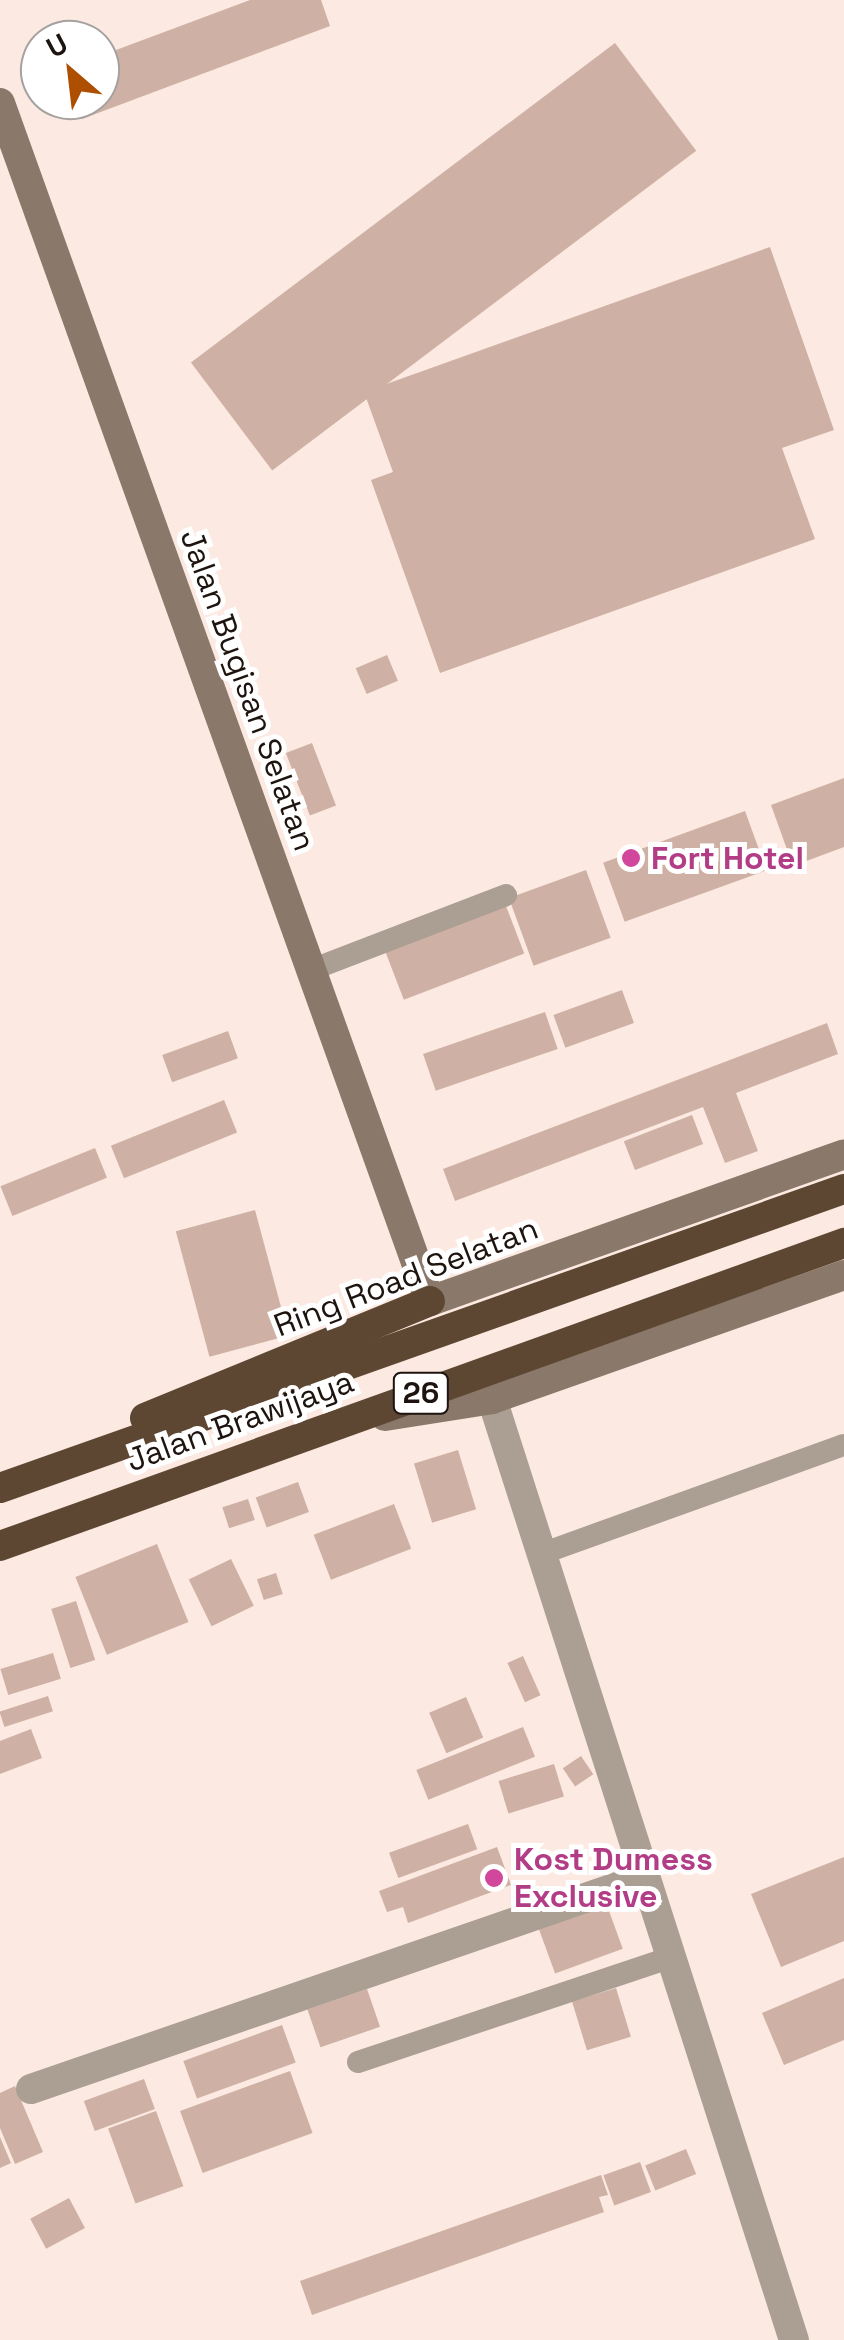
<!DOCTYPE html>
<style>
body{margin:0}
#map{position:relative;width:844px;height:2340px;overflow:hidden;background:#fce9e1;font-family:"Space Grotesk",sans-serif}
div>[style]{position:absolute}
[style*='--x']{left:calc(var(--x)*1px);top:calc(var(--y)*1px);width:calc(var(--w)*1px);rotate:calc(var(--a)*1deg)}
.building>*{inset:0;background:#ceb1a4;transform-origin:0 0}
.lane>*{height:22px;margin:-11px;padding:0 11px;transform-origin:11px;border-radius:11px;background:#ab9f94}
.street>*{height:30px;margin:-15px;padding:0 15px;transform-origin:15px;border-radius:15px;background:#ab9f94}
.secondary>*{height:30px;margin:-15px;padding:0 15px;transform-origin:15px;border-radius:15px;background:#8a796a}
.highway>*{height:30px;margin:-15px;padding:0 15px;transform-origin:15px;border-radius:15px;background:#5e4732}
.dots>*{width:28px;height:28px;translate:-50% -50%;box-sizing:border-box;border:5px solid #fff;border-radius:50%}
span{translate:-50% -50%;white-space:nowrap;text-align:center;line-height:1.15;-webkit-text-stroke:10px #fff;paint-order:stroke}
.shield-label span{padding:2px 8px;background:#fff;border:2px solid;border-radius:8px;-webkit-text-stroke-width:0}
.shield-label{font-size:30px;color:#1e140f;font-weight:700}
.street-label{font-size:32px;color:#1e140f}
.hotel-label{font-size:32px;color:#b23c85;font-weight:700}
.left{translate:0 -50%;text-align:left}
.north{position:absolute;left:20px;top:20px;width:100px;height:100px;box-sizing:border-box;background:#fff;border:2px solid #a5a19f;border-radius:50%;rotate:332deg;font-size:28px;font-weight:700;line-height:40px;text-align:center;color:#1e140f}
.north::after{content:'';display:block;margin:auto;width:35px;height:45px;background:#ae4e01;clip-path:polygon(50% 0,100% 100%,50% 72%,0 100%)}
</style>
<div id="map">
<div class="building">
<div style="clip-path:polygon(250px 0,321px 0,330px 26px,82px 119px,74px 100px,100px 100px,100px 56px)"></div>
<div style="left:615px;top:43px;width:135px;height:531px;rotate:53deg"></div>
<div style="clip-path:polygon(770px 247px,834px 430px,782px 448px,815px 539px,440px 673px,371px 480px,393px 472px,364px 392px)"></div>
<div style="left:387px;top:655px;width:28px;height:34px;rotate:67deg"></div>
<div style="left:312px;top:743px;width:67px;height:28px;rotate:69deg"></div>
<div style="clip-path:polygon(844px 778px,844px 847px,793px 866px,771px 805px)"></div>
<div style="left:745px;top:811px;width:63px;height:151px;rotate:70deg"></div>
<div style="left:586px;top:870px;width:72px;height:82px;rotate:70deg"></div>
<div style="left:506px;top:906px;width:51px;height:129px;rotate:69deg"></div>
<div style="left:622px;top:990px;width:35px;height:73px;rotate:70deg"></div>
<div style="left:545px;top:1012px;width:39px;height:129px;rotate:71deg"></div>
<div style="clip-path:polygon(827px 1023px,838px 1054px,736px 1093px,758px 1151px,725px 1163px,703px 1107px,455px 1201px,443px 1169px)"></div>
<div style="left:228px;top:1031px;width:29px;height:70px;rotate:70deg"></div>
<div style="left:224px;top:1100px;width:35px;height:122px;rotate:68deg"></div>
<div style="left:692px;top:1115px;width:31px;height:73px;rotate:69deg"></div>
<div style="left:95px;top:1148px;width:32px;height:102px;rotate:68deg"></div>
<div style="left:255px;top:1210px;width:130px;height:82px;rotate:75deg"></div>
<div style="left:458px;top:1450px;width:62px;height:46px;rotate:73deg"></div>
<div style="left:298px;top:1482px;width:32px;height:45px;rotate:70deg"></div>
<div style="left:248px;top:1499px;width:22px;height:27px;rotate:72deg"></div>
<div style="left:394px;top:1504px;width:48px;height:86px;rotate:69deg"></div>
<div style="left:157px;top:1544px;width:84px;height:88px;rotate:68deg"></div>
<div style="left:231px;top:1559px;width:52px;height:47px;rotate:64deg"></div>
<div style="left:276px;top:1573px;width:22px;height:20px;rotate:72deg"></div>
<div style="left:76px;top:1601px;width:62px;height:26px;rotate:72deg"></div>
<div style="left:53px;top:1653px;width:27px;height:55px;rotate:73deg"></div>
<div style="left:523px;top:1656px;width:43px;height:17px;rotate:66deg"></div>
<div style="left:48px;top:1696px;width:16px;height:51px;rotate:72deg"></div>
<div style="left:466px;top:1697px;width:44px;height:40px;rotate:67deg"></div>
<div style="left:523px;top:1727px;width:32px;height:115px;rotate:68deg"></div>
<div style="clip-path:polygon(31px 1729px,42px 1758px,0 1774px,0 1741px)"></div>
<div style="left:581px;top:1756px;width:22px;height:22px;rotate:56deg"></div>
<div style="left:554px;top:1764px;width:34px;height:58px;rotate:73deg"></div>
<div style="left:468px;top:1824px;width:27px;height:84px;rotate:70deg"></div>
<div style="clip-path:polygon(497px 1847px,511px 1885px,408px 1923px,403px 1907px,387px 1912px,379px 1891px)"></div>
<div style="clip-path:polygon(844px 1857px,844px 1941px,781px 1967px,751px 1894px)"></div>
<div style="left:605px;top:1900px;width:52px;height:72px;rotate:70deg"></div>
<div style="clip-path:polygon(844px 1978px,844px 2040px,784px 2065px,762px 2013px)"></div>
<div style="left:616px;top:1988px;width:51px;height:46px;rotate:73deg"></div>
<div style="left:367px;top:1989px;width:40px;height:63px;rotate:71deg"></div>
<div style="left:282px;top:2025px;width:40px;height:105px;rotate:70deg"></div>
<div style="left:290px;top:2071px;width:66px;height:117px;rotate:70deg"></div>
<div style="left:144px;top:2079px;width:32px;height:64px;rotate:70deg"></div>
<div style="clip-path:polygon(15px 2086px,43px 2152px,15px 2164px,0 2128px,0 2093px)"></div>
<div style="left:156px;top:2111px;width:80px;height:51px;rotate:70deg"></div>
<div style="clip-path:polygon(0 2137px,11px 2163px,0 2168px)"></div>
<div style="left:686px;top:2149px;width:27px;height:44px;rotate:68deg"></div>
<div style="left:640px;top:2162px;width:32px;height:39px;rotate:70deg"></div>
<div style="clip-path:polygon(601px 2175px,608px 2195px,599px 2197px,604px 2212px,312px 2315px,300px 2281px)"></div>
<div style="left:69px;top:2198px;width:34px;height:44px;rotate:62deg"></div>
</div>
<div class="lane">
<div style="--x:311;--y:970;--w:209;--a:-21"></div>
<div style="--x:541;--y:1554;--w:322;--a:-19.8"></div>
<div style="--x:358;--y:2062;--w:331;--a:-18.5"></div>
</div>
<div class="street">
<div style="--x:492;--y:1399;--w:988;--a:72.21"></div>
<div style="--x:31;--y:2089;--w:647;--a:-19.02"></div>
</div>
<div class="secondary">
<div style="--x:0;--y:103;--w:1273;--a:70.26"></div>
<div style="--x:430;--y:1301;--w:439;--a:-19.5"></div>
<div style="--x:385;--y:1416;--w:108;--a:-9"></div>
<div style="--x:492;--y:1399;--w:373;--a:-19.4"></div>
</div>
<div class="highway">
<div style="--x:145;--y:1418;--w:308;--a:-22.3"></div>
<div style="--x:0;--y:1488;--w:895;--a:-19.51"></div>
<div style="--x:0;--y:1546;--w:897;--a:-19.75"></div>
</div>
<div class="dots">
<div style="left:631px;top:858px;background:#d1479c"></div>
<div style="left:494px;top:1878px;background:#d1479c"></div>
</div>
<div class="shield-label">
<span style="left:421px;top:1393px">26</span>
</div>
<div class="street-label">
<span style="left:248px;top:690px;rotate:70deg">Jalan Bugisan Selatan</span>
<span style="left:406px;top:1277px;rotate:-21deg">Ring Road Selatan</span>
<span style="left:240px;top:1421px;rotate:-20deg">Jalan Brawijaya</span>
</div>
<div class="hotel-label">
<span class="left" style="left:651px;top:858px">Fort Hotel</span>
<span class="left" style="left:514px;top:1878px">Kost Dumess<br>Exclusive</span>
</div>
<div class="north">U</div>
</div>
